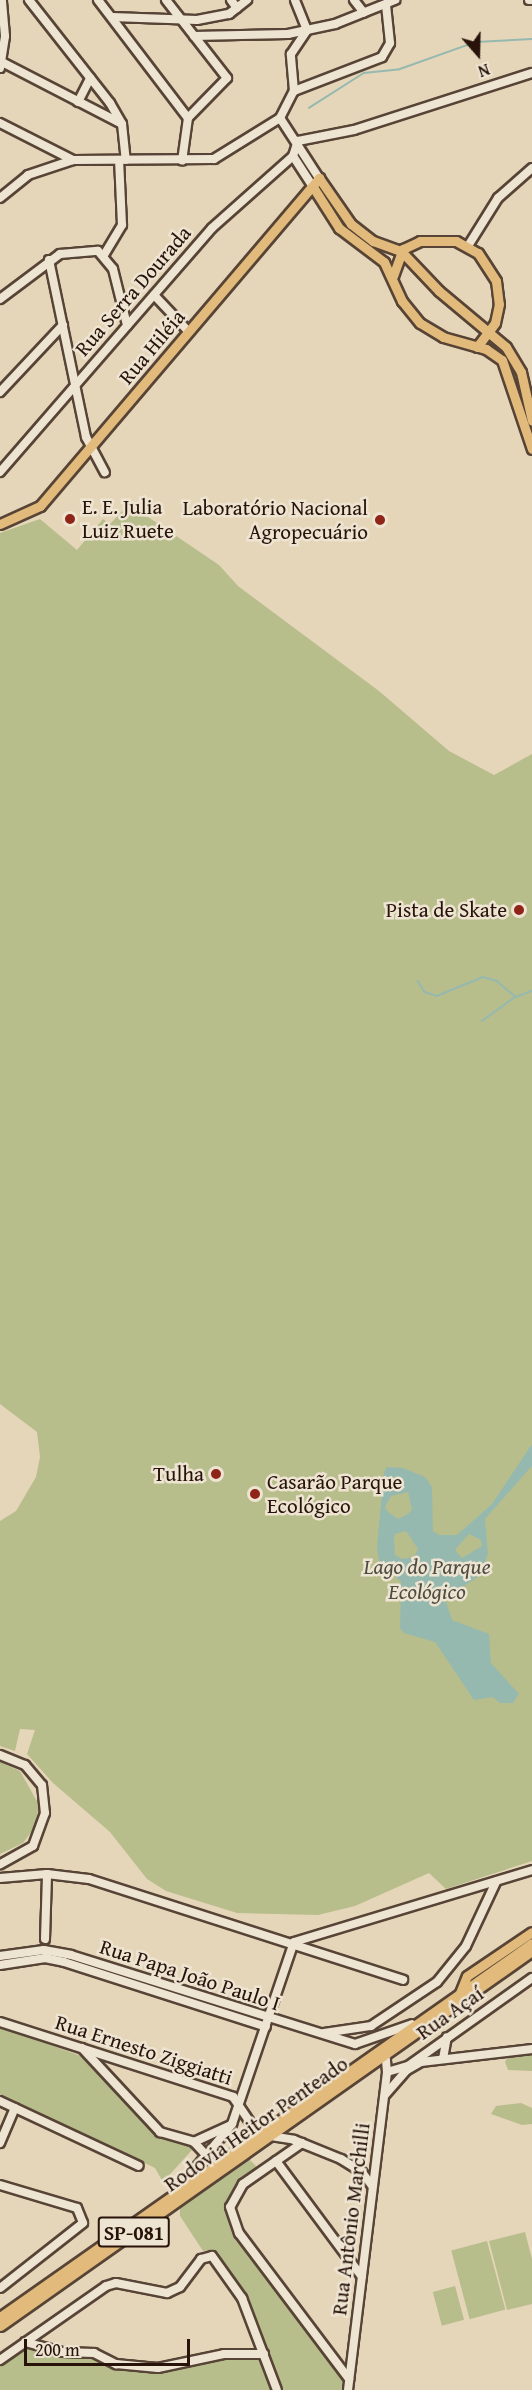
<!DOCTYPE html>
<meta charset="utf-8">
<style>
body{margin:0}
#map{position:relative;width:532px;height:2390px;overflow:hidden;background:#e5d6b9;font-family:"Gentium Book Plus",serif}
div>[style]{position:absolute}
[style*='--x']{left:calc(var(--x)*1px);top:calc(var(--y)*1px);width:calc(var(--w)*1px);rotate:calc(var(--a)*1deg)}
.green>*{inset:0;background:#b8bd8c;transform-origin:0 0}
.water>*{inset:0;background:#96b9af}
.stream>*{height:1.5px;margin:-0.75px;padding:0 0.75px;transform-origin:0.75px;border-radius:0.75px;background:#96b9af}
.roads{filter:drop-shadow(2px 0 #574436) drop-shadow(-2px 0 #574436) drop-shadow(0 2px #574436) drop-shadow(0 -2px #574436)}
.minor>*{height:8px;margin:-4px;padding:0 4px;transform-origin:4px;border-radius:4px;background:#eee4d2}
.major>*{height:9px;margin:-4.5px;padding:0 4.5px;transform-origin:4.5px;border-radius:4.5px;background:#e2bb7c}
.dots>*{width:16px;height:16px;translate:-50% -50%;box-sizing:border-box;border:3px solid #eee4d2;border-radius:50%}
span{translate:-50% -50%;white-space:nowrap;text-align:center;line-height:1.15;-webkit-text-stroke:5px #eee4d2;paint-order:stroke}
.shield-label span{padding:2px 4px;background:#eee4d2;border:2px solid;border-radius:4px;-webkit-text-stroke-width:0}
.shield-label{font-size:20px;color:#28130b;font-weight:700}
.street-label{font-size:21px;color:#28130b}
.poi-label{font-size:21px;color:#28130b}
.left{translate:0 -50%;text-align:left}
.right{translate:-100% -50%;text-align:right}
.water-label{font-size:22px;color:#4e4d44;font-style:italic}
.north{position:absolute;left:448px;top:24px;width:60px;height:60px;-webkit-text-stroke:4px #eee4d2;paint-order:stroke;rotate:160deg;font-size:16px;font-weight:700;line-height:24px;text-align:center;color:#28130b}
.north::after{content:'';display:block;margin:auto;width:21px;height:27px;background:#28130b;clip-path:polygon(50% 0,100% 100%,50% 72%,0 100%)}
.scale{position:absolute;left:24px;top:2339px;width:166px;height:27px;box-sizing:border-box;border:3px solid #28130b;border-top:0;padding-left:8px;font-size:18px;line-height:21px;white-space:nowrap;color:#28130b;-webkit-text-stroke:4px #eee4d2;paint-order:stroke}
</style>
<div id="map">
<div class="green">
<div style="clip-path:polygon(129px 504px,219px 565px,238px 586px,379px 691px,449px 751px,494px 775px,532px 754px,532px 1861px,446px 1889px,429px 1873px,355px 1906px,318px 1915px,237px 1913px,166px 1891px,147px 1879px,110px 1832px,53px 1783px,27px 1754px,35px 1730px,20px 1729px,15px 1751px,0 1746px,0 1521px,16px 1511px,36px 1477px,40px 1457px,37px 1432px,0 1404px,0 533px,40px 519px,77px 550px,103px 519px,110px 524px)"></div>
<div style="clip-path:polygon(0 1762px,20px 1771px,39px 1805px,35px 1827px,23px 1843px,0 1854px)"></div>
<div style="clip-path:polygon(0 2027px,84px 2057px,158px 2133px,191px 2144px,192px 2150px,163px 2182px,155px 2168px,0 2094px)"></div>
<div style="clip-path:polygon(532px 2051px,532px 2071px,508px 2070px,505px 2062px,510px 2053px)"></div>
<div style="clip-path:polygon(521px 2103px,532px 2108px,532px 2124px,522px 2125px,491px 2114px,496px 2106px)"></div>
<div style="clip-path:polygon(248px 2158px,257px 2167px,231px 2191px,226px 2211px,235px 2233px,345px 2381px,344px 2390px,280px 2390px,245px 2296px,211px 2250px,203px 2251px,180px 2216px,180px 2204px)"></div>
<div style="clip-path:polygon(525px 2232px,532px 2259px,532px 2304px,507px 2310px,489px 2241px)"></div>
<div style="left:487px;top:2241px;width:71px;height:37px;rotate:75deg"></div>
<div style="left:455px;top:2286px;width:35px;height:23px;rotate:75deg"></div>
<div style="clip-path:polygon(26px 2344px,94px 2355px,116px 2366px,157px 2370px,227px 2356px,262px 2357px,273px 2390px,0 2390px,0 2363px)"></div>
</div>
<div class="water">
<div style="clip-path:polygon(evenodd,532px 1444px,532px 1466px,485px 1519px,488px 1554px,483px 1567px,476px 1578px,445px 1599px,452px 1620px,489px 1634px,491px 1663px,519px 1694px,513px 1703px,500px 1703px,493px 1697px,474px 1700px,435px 1642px,404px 1633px,400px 1628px,401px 1582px,379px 1561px,377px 1547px,384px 1472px,387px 1467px,403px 1468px,425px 1477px,432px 1487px,433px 1531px,439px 1535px,457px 1535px,492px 1504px,532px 1444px,408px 1492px,412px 1509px,408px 1514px,398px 1519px,388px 1512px,385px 1507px,391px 1496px,408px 1492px,532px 1444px,406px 1531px,418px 1549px,414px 1557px,402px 1559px,395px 1555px,394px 1540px,395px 1534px,406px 1531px,532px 1444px,469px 1534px,481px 1540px,482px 1546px,462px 1558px,455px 1550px,469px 1534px)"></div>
</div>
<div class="stream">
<div style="--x:309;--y:108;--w:65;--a:-32.5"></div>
<div style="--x:364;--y:73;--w:36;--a:-6"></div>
<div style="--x:400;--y:69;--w:81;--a:-19.6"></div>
<div style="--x:476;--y:42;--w:56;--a:-3.1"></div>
<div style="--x:418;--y:981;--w:13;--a:58"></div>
<div style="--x:425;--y:992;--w:13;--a:18"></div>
<div style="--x:437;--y:996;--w:50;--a:-22.4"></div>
<div style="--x:483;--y:977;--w:15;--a:16"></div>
<div style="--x:497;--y:981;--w:25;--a:40"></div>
<div style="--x:516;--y:997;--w:17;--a:-21"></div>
<div style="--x:482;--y:1021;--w:41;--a:-36"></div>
</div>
<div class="roads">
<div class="minor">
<div style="--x:29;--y:0;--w:131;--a:51.8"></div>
<div style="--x:110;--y:103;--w:24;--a:60"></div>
<div style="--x:122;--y:124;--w:36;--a:84"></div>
<div style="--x:98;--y:0;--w:148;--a:52.7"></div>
<div style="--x:166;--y:0;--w:99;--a:52"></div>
<div style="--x:227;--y:78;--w:56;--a:134.3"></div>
<div style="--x:188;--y:118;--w:43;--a:97.9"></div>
<div style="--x:231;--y:0;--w:10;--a:53"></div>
<div style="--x:354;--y:0;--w:16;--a:52"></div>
<div style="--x:529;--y:0;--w:3;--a:0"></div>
<div style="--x:112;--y:17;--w:85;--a:2"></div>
<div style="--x:197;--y:20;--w:33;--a:-11"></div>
<div style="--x:229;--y:14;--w:23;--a:-38"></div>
<div style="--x:194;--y:36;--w:94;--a:-1.2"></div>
<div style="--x:288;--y:34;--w:48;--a:-12"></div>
<div style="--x:335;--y:24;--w:65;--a:-21.8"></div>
<div style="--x:0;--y:61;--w:135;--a:27.3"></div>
<div style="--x:0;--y:68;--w:32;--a:-81"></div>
<div style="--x:5;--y:36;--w:36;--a:-95"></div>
<div style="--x:294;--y:91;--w:94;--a:-21.1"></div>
<div style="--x:382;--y:57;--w:16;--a:-60"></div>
<div style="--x:390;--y:43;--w:38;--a:-96"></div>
<div style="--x:78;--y:102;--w:27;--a:-63"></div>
<div style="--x:280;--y:118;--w:72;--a:57"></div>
<div style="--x:0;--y:123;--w:82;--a:26.9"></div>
<div style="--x:298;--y:141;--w:57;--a:-11.1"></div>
<div style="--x:354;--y:130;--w:187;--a:-17.8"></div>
<div style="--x:293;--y:156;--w:37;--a:57"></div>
<div style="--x:0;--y:198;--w:36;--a:-39"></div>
<div style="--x:28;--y:175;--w:47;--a:-18.4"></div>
<div style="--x:73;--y:160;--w:141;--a:-0.4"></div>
<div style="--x:214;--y:159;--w:78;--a:-31.8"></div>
<div style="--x:280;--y:118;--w:30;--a:-63"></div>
<div style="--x:294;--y:91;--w:37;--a:-95"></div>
<div style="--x:291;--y:54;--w:29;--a:-56"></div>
<div style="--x:307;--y:30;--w:32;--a:-112"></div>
<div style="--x:468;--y:246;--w:57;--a:-58"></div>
<div style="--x:498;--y:198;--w:45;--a:-41.4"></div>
<div style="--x:104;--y:255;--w:35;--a:-59"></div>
<div style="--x:122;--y:225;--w:65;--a:-92.6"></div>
<div style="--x:49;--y:260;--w:181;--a:78.2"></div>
<div style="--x:86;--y:437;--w:40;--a:62"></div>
<div style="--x:154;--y:295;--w:51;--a:46.6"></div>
<div style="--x:0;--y:299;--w:75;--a:-36.9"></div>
<div style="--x:60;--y:254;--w:38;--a:-5"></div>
<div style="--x:98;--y:251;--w:23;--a:50"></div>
<div style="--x:113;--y:269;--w:58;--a:76"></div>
<div style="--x:0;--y:392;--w:92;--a:-46.8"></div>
<div style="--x:0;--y:472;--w:323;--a:-49"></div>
<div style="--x:212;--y:228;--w:108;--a:-41.6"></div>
<div style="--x:293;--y:156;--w:16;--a:-72"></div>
<div style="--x:0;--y:1755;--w:27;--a:22"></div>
<div style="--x:25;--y:1765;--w:26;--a:50"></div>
<div style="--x:42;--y:1785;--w:28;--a:84"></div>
<div style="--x:45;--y:1813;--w:35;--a:110"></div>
<div style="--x:33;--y:1846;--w:38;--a:151"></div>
<div style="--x:0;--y:1878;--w:47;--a:-4.9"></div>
<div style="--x:47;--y:1874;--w:42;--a:6.8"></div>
<div style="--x:89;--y:1879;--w:330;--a:17.8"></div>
<div style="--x:45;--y:1939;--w:65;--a:-88.2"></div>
<div style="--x:0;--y:1956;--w:44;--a:-7.8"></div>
<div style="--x:44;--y:1950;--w:27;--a:10"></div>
<div style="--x:71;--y:1955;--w:298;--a:17.4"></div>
<div style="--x:355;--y:2044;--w:60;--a:-19.3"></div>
<div style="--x:0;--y:1965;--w:46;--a:-8.8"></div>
<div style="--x:45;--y:1958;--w:19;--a:12"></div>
<div style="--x:64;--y:1962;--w:212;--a:17.8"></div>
<div style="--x:0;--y:2022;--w:245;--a:17.8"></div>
<div style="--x:233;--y:2097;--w:45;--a:56"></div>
<div style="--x:258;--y:2134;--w:36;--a:9"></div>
<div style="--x:294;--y:2140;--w:51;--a:22"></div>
<div style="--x:341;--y:2159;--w:25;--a:32"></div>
<div style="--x:362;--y:2172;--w:17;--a:54"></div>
<div style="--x:324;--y:2033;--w:48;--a:-8.5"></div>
<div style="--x:371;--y:2026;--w:79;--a:-33.7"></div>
<div style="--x:437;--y:1982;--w:46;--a:-51.1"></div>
<div style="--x:466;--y:1946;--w:71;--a:-64.9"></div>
<div style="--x:82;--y:2048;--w:115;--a:47.1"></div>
<div style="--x:160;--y:2132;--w:35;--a:16"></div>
<div style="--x:194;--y:2142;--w:41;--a:-24.7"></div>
<div style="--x:443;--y:2059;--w:22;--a:-80"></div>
<div style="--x:387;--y:2072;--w:22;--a:-16"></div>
<div style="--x:408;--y:2066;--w:152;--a:-35.4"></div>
<div style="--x:385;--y:2095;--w:33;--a:-49"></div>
<div style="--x:407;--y:2070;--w:16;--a:-30"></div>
<div style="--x:421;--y:2062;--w:112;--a:-6.7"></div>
<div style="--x:0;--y:2101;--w:153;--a:25.1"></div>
<div style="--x:194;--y:2142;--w:21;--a:47"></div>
<div style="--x:0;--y:2143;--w:38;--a:-67"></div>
<div style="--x:302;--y:2143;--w:72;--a:145.2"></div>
<div style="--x:243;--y:2184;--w:26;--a:119"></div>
<div style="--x:230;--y:2207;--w:28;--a:71"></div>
<div style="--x:239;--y:2233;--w:183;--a:53"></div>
<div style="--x:276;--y:2161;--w:144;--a:53.4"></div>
<div style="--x:0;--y:2185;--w:80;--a:16.6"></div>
<div style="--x:77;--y:2208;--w:16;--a:68"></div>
<div style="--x:83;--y:2223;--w:105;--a:141.9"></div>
<div style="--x:180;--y:2187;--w:82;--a:-50.5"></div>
<div style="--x:232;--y:2124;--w:192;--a:-71.2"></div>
<div style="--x:294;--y:1942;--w:249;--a:-16.8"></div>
<div style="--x:25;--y:2342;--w:38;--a:15"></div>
<div style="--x:62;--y:2352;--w:32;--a:2"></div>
<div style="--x:94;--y:2353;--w:25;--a:27"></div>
<div style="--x:116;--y:2364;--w:42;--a:5.4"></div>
<div style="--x:158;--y:2368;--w:67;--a:-12"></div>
<div style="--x:224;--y:2354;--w:40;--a:0"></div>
<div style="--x:0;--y:2360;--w:129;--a:-34.9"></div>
<div style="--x:106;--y:2286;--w:10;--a:-17"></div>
<div style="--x:116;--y:2283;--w:52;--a:11.1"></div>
<div style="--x:167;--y:2293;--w:14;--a:-25"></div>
<div style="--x:180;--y:2287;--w:35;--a:-53"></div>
<div style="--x:201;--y:2259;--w:11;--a:-15"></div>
<div style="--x:212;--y:2256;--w:52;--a:54.5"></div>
<div style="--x:242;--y:2298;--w:98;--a:69.2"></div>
<div style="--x:348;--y:2390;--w:320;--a:-83"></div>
<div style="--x:387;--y:2072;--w:22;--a:-95"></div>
</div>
<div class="major">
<div style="--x:313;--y:187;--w:49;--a:57.6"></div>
<div style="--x:339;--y:228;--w:56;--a:37.1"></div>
<div style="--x:384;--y:262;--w:43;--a:65.2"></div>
<div style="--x:402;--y:301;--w:28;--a:51"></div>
<div style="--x:420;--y:323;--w:27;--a:31"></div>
<div style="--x:443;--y:337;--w:45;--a:15.6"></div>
<div style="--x:486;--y:349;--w:19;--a:35"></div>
<div style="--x:502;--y:360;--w:94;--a:71.4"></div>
<div style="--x:393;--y:276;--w:29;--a:-70"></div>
<div style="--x:403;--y:249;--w:19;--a:-25"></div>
<div style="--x:420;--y:241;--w:36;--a:0"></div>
<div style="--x:456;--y:241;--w:25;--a:29"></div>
<div style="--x:478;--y:253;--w:33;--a:57"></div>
<div style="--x:496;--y:281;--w:23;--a:83"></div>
<div style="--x:499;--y:304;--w:19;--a:102"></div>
<div style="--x:495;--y:323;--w:30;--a:127"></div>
<div style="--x:0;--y:524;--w:44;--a:-24.2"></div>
<div style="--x:40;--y:506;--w:431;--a:-49.6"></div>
<div style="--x:319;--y:178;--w:56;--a:55.2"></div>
<div style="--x:351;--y:224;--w:28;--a:38"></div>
<div style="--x:373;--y:241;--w:30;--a:20"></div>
<div style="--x:401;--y:251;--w:55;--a:46.5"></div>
<div style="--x:439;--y:291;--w:87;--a:39.9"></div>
<div style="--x:506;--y:347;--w:29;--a:59"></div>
<div style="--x:521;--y:372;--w:50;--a:77.3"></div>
<div style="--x:460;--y:1993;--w:18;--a:-68"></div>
<div style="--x:467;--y:1976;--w:78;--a:-34.1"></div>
<div style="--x:0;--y:2317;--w:650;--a:-35.11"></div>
<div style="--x:0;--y:2326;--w:651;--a:-35.18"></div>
</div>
</div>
<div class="dots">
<div style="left:70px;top:519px;background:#8f2418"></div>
<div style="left:380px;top:520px;background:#8f2418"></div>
<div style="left:519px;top:910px;background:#8f2418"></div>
<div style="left:216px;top:1474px;background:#8f2418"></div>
<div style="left:255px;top:1494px;background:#8f2418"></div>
</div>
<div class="shield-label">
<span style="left:134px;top:2232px">SP-081</span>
</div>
<div class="street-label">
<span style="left:133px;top:291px;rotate:-49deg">Rua Serra Dourada</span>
<span style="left:152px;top:347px;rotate:-50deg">Rua Hiléia</span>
<span style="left:190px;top:1975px;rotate:18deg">Rua Papa João Paulo I</span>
<span style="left:450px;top:2013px;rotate:-35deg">Rua Açaí</span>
<span style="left:144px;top:2050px;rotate:18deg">Rua Ernesto Ziggiatti</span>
<span style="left:256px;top:2124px;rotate:-35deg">Rodovia Heitor Penteado</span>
<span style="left:351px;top:2219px;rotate:-83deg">Rua Antônio Marchilli</span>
</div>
<div class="poi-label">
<span class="left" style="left:82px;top:519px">E. E. Julia<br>Luiz Ruete</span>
<span class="right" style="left:368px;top:520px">Laboratório Nacional<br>Agropecuário</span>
<span class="right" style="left:507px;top:910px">Pista de Skate</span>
<span class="right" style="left:204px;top:1474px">Tulha</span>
<span class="left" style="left:267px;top:1494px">Casarão Parque<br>Ecológico</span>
</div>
<div class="water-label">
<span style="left:427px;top:1579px">Lago do Parque<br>Ecológico</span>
</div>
<div class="north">N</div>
<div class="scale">200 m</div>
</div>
